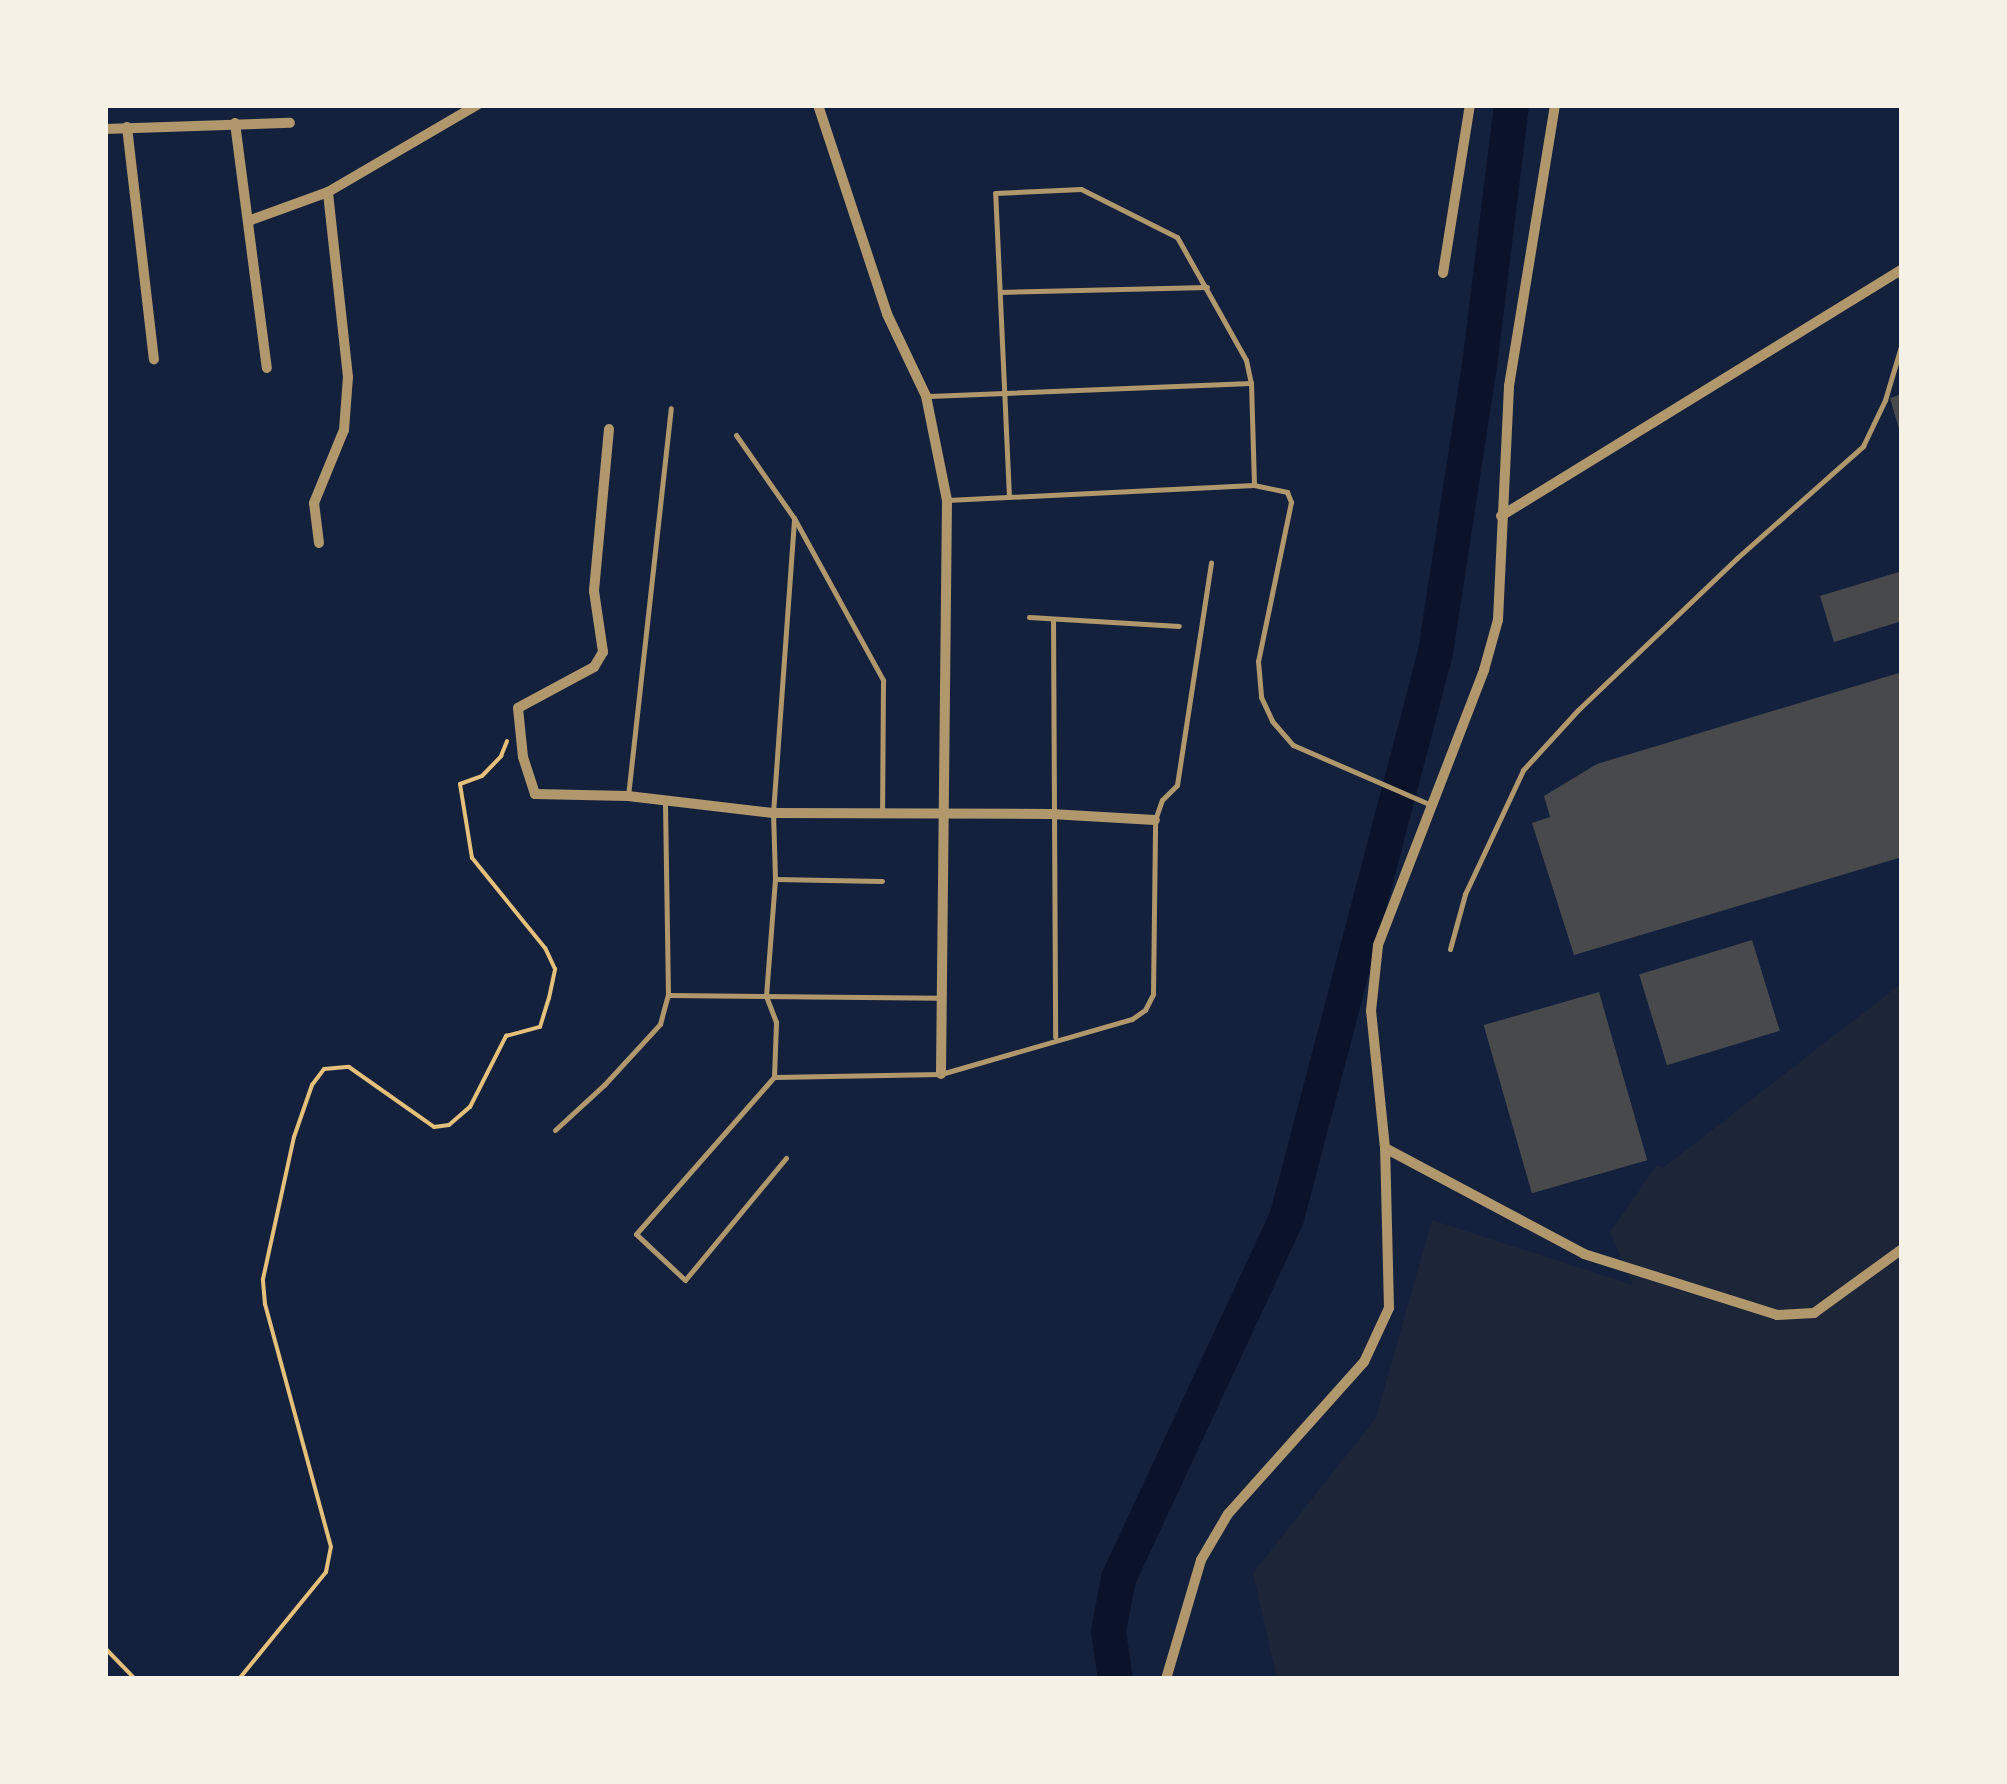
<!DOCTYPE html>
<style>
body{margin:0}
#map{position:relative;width:2007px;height:1784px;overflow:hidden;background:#14213d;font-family:Barlow,sans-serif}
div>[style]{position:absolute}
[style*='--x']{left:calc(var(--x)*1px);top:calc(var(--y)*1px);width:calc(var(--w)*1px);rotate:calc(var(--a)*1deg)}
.green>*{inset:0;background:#1d2539}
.river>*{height:35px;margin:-17.5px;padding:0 17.5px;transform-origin:17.5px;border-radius:17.5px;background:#0b132b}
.building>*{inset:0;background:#48494c;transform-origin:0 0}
.path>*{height:4px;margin:-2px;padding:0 2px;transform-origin:2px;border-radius:2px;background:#e5c07b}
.service>*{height:5px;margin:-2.5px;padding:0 2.5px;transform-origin:2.5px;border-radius:2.5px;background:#b1986c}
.minor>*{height:10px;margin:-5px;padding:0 5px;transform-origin:5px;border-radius:5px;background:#b1986c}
span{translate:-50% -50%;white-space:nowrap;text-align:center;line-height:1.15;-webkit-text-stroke:10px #f6f1e7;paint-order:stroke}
.frame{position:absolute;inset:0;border:108px solid #f6f1e7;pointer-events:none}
</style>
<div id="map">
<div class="green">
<div style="clip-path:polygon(1902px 983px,1902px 1679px,1277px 1679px,1253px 1573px,1376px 1418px,1432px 1220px,1633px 1285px,1610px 1232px,1656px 1166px,1663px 1168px)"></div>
</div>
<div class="river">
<div style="--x:1115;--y:1679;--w:49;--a:-98.3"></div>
<div style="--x:1108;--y:1631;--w:54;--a:-79.3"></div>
<div style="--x:1118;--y:1578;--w:397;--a:-65"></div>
<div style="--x:1286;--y:1218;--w:585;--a:-75.25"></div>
<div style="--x:1435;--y:652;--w:290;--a:-81.3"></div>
<div style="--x:1479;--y:365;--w:262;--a:-83"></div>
</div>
<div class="building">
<div style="clip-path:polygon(1902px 394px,1902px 436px,1901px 436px,1890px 398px)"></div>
<div style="clip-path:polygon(1902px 571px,1902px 621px,1834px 642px,1820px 596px)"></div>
<div style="clip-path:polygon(1902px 672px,1902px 857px,1574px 955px,1532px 823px,1550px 817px,1544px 796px,1597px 764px)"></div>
<div style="left:1752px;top:940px;width:95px;height:118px;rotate:73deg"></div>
<div style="left:1599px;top:992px;width:175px;height:120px;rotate:74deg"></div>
</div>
<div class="path">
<div style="--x:105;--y:1648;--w:43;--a:45.9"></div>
<div style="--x:239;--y:1679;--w:138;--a:-50.9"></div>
<div style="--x:326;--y:1572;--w:25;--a:-79"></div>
<div style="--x:331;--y:1547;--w:252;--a:-105.2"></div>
<div style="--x:265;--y:1304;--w:25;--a:-95"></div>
<div style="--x:263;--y:1279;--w:145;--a:-77.7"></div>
<div style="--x:294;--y:1137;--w:55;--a:-70.9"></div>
<div style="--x:312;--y:1085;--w:20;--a:-53"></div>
<div style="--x:324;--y:1069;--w:25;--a:-5"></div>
<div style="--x:349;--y:1067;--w:104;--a:35.2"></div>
<div style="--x:434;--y:1127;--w:15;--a:-8"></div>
<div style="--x:449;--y:1125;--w:28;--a:-41"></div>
<div style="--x:470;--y:1107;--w:80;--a:-63.1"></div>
<div style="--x:506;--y:1036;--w:35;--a:-15"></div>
<div style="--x:540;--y:1027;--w:30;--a:-73"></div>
<div style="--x:549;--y:998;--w:30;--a:-78"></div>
<div style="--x:555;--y:969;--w:23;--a:-115"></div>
<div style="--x:545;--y:948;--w:116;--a:-129"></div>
<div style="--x:472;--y:858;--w:75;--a:-99.2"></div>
<div style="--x:460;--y:784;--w:23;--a:-20"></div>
<div style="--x:482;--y:776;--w:28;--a:-46"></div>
<div style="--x:501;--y:756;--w:16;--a:-68"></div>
</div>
<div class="service">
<div style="--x:1900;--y:273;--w:13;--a:81"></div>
<div style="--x:1000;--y:292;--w:207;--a:-1.4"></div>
<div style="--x:929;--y:396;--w:322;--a:-2.3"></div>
<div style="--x:736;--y:435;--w:101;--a:55.1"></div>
<div style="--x:794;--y:518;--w:185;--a:61.2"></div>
<div style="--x:883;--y:680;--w:131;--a:90.4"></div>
<div style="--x:1009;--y:497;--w:304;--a:-92.6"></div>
<div style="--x:995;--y:193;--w:86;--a:-2.7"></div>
<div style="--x:1081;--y:189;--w:107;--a:26.6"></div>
<div style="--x:1177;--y:237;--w:141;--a:60.7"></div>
<div style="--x:1246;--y:360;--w:24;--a:78"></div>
<div style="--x:1251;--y:383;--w:102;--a:88.3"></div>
<div style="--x:947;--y:500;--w:307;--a:-2.8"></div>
<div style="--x:1254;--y:485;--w:34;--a:12"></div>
<div style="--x:1287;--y:492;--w:11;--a:68"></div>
<div style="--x:1291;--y:502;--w:162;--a:101.7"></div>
<div style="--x:1258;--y:661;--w:36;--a:85"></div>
<div style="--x:1261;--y:697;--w:26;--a:65"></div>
<div style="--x:1272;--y:721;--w:32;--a:49"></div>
<div style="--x:1293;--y:745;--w:150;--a:23.5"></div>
<div style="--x:1029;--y:617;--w:150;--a:3.4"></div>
<div style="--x:1053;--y:620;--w:417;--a:89.7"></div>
<div style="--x:628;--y:796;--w:390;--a:-83.7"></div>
<div style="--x:775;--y:879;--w:107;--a:1.1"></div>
<div style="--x:1450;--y:949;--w:57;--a:-74.7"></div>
<div style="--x:1465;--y:894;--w:137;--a:-64.9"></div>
<div style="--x:1523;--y:770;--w:81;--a:-47.5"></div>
<div style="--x:1578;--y:710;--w:220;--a:-43.7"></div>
<div style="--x:1737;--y:558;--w:169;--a:-41.6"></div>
<div style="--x:1863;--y:446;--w:51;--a:-64.4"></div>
<div style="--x:1885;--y:400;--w:59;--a:-73.4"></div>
<div style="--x:668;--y:995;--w:272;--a:0.6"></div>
<div style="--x:774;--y:1077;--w:55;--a:-87.9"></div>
<div style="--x:776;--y:1022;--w:28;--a:-111"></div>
<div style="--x:766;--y:996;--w:117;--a:-85.6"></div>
<div style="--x:775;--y:879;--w:66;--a:-91.7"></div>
<div style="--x:773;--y:813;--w:296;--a:-85.9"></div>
<div style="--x:555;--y:1130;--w:67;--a:-42.6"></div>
<div style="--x:604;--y:1085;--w:83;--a:-47.4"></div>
<div style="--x:660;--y:1024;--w:30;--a:-75"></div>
<div style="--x:668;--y:995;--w:194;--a:-90.9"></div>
<div style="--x:786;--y:1158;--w:158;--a:129.6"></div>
<div style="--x:685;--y:1280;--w:67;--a:-136.8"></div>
<div style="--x:636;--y:1234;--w:209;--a:-48.7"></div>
<div style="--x:774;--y:1077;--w:167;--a:-1"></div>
<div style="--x:941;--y:1074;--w:199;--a:-16.1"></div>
<div style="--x:1132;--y:1019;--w:16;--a:-35"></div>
<div style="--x:1145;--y:1010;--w:18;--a:-63"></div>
<div style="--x:1153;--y:994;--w:174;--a:-89.3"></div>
<div style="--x:1155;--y:820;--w:21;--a:-71"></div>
<div style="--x:1162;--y:800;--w:21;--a:-45"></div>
<div style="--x:1177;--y:785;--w:225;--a:-81.3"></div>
</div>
<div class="minor">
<div style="--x:818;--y:105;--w:220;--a:71.7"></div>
<div style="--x:887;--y:314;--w:91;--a:64.6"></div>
<div style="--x:926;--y:396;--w:106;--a:78.6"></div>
<div style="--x:947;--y:500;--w:574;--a:90.6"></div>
<div style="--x:235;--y:123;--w:247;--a:82.6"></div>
<div style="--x:127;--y:127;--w:234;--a:83.4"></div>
<div style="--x:105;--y:129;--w:185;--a:-1.9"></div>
<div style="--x:251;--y:220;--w:82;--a:-20"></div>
<div style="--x:328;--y:192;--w:173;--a:-30.3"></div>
<div style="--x:1443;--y:273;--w:170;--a:-80.9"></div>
<div style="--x:609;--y:429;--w:163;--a:95.3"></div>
<div style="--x:594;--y:591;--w:62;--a:81.6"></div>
<div style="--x:603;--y:652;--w:17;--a:121"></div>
<div style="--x:594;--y:667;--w:86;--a:151.7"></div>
<div style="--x:518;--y:708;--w:49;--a:84.2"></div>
<div style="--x:523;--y:757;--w:39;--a:72"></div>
<div style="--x:535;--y:794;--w:93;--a:1.2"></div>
<div style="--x:628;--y:796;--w:146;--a:6.7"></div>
<div style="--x:773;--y:813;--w:278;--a:0.2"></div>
<div style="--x:1051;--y:814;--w:104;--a:3.3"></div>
<div style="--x:1501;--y:516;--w:471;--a:-31.6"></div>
<div style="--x:319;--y:543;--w:40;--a:-97.1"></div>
<div style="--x:314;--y:503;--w:79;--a:-67.7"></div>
<div style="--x:344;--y:430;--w:53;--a:-85.7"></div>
<div style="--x:348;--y:377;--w:186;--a:-96.2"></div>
<div style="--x:1385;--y:1148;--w:225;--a:28"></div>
<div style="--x:1584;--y:1254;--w:202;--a:17.5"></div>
<div style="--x:1777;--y:1315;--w:37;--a:-3"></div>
<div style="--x:1814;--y:1313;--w:109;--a:-36"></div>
<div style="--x:1166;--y:1679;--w:124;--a:-73.6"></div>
<div style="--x:1201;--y:1560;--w:53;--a:-59.6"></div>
<div style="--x:1228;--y:1514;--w:204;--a:-48.2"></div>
<div style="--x:1364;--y:1362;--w:60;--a:-65.2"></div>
<div style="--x:1389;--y:1308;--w:160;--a:-91.4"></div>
<div style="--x:1385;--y:1148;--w:138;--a:-95.8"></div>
<div style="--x:1371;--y:1011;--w:66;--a:-83.9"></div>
<div style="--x:1378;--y:945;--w:295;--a:-68.9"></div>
<div style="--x:1484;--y:670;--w:52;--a:-74.4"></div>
<div style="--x:1498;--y:620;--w:234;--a:-87.3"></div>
<div style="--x:1509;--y:386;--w:285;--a:-80.7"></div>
</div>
<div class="frame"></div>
</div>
